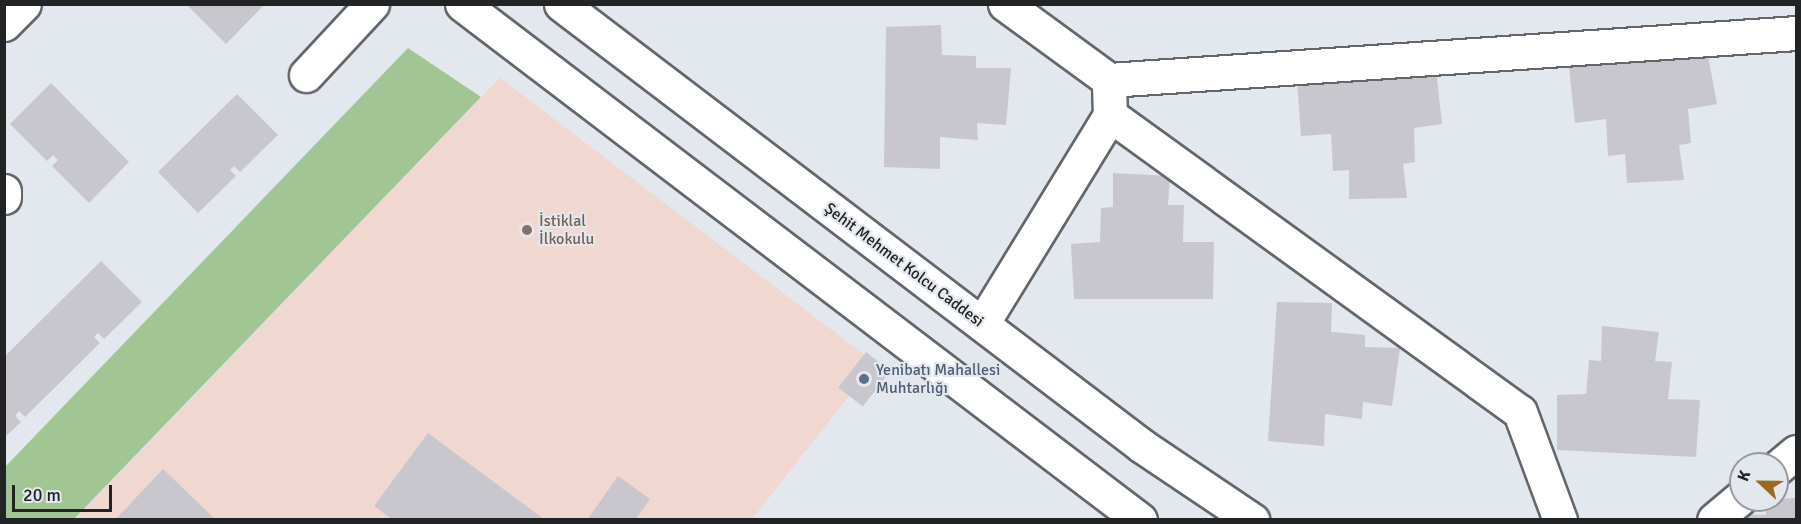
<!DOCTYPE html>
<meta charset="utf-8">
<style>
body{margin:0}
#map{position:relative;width:1801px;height:524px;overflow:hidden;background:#e3e7ee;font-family:Signika,sans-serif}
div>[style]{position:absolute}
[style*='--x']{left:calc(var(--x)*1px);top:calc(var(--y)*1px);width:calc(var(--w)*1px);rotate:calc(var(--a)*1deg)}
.education>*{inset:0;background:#f0d7cf}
.green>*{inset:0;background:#a1c694}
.building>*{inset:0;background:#c9c7ce;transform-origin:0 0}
.roads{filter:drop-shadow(2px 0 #63676c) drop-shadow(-2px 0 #63676c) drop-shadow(0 2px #63676c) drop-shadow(0 -2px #63676c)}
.minor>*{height:33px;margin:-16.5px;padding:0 16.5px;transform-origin:16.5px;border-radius:16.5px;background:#fff}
.dots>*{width:16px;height:16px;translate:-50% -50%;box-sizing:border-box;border:3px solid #e3e7ee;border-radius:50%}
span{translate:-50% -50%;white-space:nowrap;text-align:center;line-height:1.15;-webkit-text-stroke:4.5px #e3e7ee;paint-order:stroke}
.education-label{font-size:16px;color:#785e54}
.left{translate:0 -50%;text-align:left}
.street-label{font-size:16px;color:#222325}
.service-label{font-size:16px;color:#4e5e75}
.frame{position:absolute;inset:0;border:6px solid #222325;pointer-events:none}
.north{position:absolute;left:1729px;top:452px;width:60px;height:60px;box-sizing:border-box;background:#e3e7ee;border:2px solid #96999e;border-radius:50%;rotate:292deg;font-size:16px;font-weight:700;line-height:24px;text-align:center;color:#222325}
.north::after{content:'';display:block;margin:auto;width:21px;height:27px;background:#9c691f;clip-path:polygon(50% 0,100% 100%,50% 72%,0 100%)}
.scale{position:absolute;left:12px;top:485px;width:100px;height:27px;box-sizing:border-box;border:3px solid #222325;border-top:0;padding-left:8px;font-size:18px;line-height:21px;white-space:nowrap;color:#222325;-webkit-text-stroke:4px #e3e7ee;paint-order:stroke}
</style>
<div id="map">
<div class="education">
<div style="clip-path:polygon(500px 78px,875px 363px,752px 519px,74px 520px)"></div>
</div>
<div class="green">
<div style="clip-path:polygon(408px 48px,481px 97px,74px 519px,5px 519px,5px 467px)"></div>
</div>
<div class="building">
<div style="clip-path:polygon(186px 4px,265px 4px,226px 44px)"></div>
<div style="clip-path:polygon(941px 25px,942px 55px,976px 56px,976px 68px,1011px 68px,1006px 125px,977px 123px,978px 140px,940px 137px,940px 169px,884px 167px,886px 27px)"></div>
<div style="clip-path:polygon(1707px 50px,1717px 104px,1688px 109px,1691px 143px,1679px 145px,1684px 180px,1627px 183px,1625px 154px,1608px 156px,1606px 119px,1575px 123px,1569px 67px)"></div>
<div style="clip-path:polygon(1436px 69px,1442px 124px,1414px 128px,1415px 162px,1403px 164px,1407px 198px,1349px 199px,1349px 170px,1333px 171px,1331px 134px,1301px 136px,1297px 80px)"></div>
<div style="clip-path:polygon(51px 83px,129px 162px,89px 203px,52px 166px,58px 160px,53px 155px,47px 161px,10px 124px)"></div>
<div style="clip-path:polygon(237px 94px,278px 135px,240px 172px,234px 166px,230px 170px,236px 176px,198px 213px,158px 172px)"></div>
<div style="clip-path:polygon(1113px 173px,1170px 176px,1168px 205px,1184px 205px,1183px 242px,1214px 242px,1213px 299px,1074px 299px,1071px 244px,1100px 242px,1101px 208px,1113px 207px)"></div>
<div style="clip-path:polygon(101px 261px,142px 302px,104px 339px,98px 333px,94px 337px,100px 343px,25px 417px,19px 411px,15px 416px,21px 422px,4px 438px,4px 357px)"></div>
<div style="clip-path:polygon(1277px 302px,1332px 303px,1331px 332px,1365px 335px,1365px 347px,1400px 348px,1392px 406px,1363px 402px,1362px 419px,1325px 414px,1324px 446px,1268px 441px)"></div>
<div style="clip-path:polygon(1602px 326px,1659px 332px,1655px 361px,1672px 362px,1668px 399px,1700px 400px,1696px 457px,1557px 450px,1557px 395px,1586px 394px,1589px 360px,1601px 361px)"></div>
<div style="left:866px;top:352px;width:31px;height:45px;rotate:38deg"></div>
<div style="clip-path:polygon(428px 433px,545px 520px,393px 520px,374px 506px)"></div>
<div style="clip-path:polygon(163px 469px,216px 520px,115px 520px)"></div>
<div style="clip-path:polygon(618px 476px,650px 499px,635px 520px,587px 520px)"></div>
<div style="clip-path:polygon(1796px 498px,1796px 520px,1737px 520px,1737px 514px,1766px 515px,1766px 500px)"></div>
</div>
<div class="roads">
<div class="minor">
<div style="--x:462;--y:4;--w:852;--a:37.27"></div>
<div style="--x:561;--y:4;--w:730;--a:37.26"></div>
<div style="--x:1142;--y:446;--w:133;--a:33.9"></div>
<div style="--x:4;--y:24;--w:28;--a:-45"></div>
<div style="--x:306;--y:75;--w:97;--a:-47.1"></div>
<div style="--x:1109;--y:80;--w:689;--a:-3.91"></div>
<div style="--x:1110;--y:115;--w:506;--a:35.92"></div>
<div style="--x:1520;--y:412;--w:115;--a:69.7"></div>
<div style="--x:4;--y:191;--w:6;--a:90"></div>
<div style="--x:982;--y:324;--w:245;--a:-58.5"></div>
<div style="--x:1110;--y:115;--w:35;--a:-92"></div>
<div style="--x:1109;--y:80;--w:129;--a:-143.8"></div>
<div style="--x:1777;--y:468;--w:25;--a:-40"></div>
<div style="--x:1714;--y:520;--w:35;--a:-40"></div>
</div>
</div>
<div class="dots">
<div style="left:527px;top:230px;background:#8d6e63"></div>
<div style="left:864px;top:379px;background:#5c6f8a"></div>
</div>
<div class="education-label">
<span class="left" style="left:539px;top:230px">İstiklal<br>İlkokulu</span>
</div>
<div class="street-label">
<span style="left:904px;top:265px;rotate:37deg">Şehit Mehmet Kolcu Caddesi</span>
</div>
<div class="service-label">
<span class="left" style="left:876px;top:379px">Yenibatı Mahallesi<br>Muhtarlığı</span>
</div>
<div class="frame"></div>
<div class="north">K</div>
<div class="scale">20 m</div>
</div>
